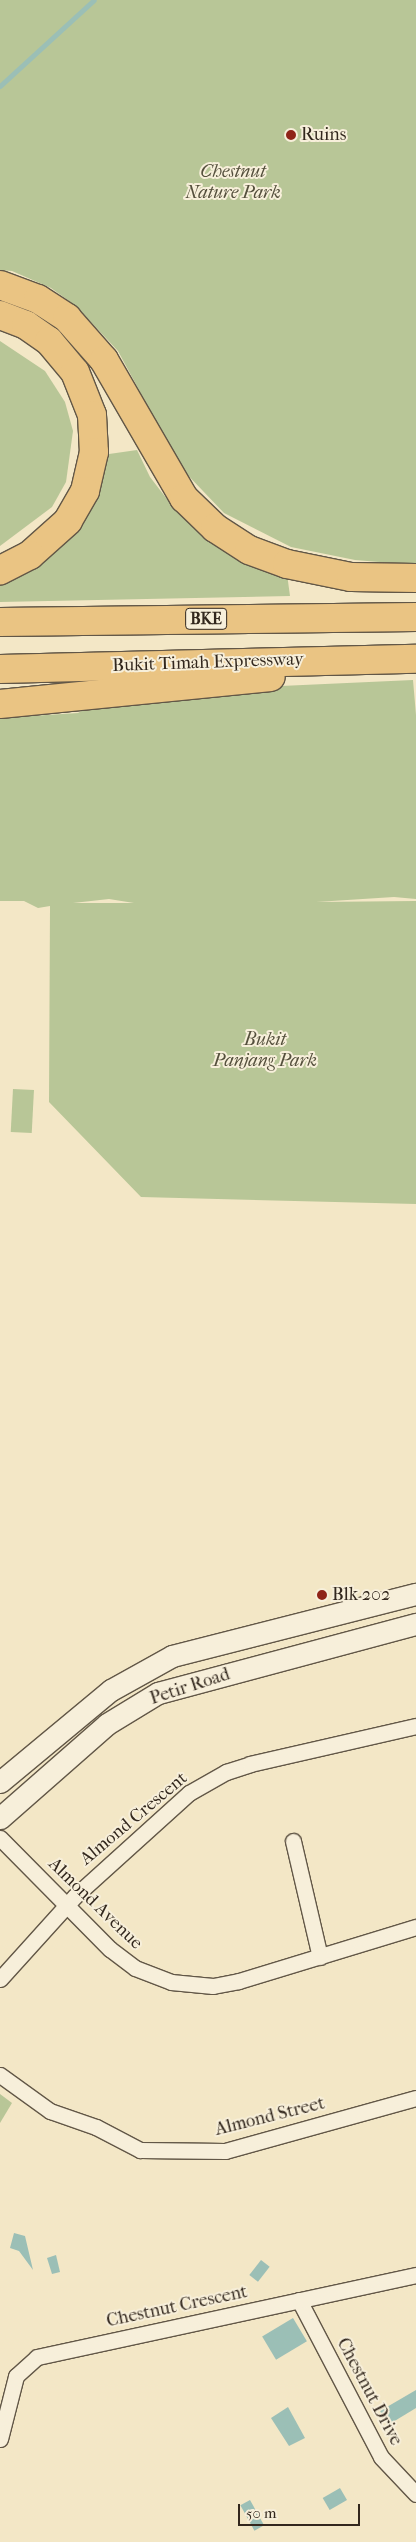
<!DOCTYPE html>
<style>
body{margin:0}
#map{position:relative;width:416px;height:2542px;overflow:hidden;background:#f3e7c6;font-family:"IM FELL French Canon",serif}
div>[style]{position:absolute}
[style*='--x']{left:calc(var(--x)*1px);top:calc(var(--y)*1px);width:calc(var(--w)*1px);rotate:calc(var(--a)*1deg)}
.green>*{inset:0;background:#b8c697;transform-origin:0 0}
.water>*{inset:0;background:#9bbfb6;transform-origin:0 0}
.stream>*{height:5px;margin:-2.5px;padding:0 2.5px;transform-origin:2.5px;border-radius:2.5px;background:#9bbfb6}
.roads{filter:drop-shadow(1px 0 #625747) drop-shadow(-1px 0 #625747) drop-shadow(0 1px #625747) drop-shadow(0 -1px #625747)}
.street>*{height:15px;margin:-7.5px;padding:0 7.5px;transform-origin:7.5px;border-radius:7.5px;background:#f7efda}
.secondary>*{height:21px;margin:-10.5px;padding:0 10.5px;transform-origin:10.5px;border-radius:10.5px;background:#f7efda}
.highway>*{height:28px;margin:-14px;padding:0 14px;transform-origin:14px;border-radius:14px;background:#eac483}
.dots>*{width:14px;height:14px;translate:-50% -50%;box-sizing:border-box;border:2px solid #f7efda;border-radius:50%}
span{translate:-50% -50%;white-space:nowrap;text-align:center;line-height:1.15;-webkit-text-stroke:4px #f7efda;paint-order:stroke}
.shield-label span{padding:1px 4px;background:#f7efda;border:1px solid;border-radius:4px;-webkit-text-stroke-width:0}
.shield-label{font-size:16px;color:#32271d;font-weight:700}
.poi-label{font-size:18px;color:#32271d}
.left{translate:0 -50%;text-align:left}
.park-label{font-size:18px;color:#544f3c;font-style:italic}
.street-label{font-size:18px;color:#32271d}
.scale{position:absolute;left:238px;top:2504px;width:122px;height:22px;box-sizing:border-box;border:2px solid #32271d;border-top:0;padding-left:6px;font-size:15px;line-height:18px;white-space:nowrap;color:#32271d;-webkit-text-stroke:4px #f7efda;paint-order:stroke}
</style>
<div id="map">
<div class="green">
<div style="clip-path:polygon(0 0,416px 0,416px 565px,355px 560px,291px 547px,224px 513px,181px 468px,118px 351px,76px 306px,51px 288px,12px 271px,0 270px)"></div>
<div style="clip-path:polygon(0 341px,45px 371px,65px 402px,73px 431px,66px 482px,52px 507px,0 546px)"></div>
<div style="clip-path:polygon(137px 450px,150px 477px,173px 507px,208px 535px,287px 574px,290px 596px,0 602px,0 584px,36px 565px,77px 528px,99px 494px,109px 454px)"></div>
<div style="clip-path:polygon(evenodd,413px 680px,416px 715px,416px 899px,394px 897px,316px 902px,416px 901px,416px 1204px,141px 1197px,49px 1102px,50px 906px,38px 908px,24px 901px,0 901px,0 718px,78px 713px,90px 706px,259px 687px,413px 680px,109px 899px,134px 903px,73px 903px,109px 899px)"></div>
<div style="left:13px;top:1089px;width:21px;height:43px;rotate:3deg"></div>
<div style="clip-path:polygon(0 2094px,12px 2103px,0 2123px)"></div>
</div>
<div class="water">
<div style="clip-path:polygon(14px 2233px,25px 2236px,33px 2270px,19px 2251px,10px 2248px)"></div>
<div style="clip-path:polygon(56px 2255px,60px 2272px,52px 2274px,47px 2258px)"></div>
<div style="left:261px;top:2260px;width:11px;height:19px;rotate:38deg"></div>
<div style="left:293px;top:2318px;width:27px;height:36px;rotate:59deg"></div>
<div style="clip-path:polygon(416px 2390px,416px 2408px,388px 2425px,380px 2411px)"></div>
<div style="clip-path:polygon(288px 2407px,305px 2438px,289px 2446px,271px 2418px)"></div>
<div style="left:340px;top:2488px;width:14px;height:20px;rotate:60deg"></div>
<div style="left:250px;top:2500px;width:29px;height:11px;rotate:61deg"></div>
</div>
<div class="stream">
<div style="--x:0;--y:86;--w:127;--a:-42.5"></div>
</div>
<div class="roads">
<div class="street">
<div style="--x:0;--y:1838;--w:156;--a:45.3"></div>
<div style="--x:110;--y:1949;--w:31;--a:37"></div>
<div style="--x:135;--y:1968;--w:39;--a:21"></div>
<div style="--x:171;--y:1982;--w:42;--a:5.4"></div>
<div style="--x:213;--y:1986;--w:26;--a:-11"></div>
<div style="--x:239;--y:1981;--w:185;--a:-17"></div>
<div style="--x:293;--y:1841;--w:119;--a:76.9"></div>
<div style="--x:0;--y:1979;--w:112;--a:-47.9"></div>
<div style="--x:75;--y:1896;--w:154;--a:-42.1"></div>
<div style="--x:189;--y:1793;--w:43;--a:-29.6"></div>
<div style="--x:226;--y:1772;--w:25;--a:-18"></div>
<div style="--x:250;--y:1764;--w:170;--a:-12.9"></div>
<div style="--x:0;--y:2075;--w:62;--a:35.8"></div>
<div style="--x:50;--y:2111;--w:49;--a:19.2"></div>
<div style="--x:96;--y:2127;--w:50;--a:27.6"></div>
<div style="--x:140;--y:2150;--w:85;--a:0.7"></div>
<div style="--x:225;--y:2151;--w:198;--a:-15.5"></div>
<div style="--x:299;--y:2300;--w:177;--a:62.4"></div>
<div style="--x:381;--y:2457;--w:51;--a:46.6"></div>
<div style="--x:0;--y:2439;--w:65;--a:-75.7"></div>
<div style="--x:16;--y:2376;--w:28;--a:-42"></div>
<div style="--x:37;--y:2357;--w:388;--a:-12.2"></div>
</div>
<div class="secondary">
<div style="--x:0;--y:1782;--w:144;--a:-39.7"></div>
<div style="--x:111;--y:1690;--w:70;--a:-29.1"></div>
<div style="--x:172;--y:1656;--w:252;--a:-14.3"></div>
<div style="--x:0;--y:1818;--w:142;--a:-41.3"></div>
<div style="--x:107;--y:1724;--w:60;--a:-31.3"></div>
<div style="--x:158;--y:1693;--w:267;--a:-15"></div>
</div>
<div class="highway">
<div style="--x:0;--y:285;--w:40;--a:20.2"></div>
<div style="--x:38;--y:299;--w:35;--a:33"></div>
<div style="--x:67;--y:318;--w:56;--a:48.6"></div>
<div style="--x:104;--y:360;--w:160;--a:59.9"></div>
<div style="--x:184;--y:498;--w:43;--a:44.1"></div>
<div style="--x:215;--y:528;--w:40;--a:32.9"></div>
<div style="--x:249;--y:550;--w:40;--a:20.2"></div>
<div style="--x:287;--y:564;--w:65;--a:11.5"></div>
<div style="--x:351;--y:577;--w:65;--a:0.9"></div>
<div style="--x:0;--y:315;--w:28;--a:21"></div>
<div style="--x:26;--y:325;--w:28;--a:35"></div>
<div style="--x:49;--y:341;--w:40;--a:50"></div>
<div style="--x:75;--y:372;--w:46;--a:68.4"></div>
<div style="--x:92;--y:415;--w:37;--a:87"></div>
<div style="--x:94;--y:452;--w:40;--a:103"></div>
<div style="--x:85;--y:491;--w:34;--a:120"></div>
<div style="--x:68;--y:521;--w:51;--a:138.2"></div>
<div style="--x:30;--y:555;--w:34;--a:153"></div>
<div style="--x:0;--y:622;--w:416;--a:-0.7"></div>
<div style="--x:0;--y:669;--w:416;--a:-1.4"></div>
<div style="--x:0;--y:704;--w:272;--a:-5.7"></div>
</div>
</div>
<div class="dots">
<div style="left:291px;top:135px;background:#8f2418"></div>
<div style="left:322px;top:1595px;background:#8f2418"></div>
</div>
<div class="shield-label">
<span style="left:206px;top:619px">BKE</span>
</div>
<div class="poi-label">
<span class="left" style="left:301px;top:135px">Ruins</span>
<span class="left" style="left:332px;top:1595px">Blk 202</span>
</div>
<div class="park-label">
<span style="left:233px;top:183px">Chestnut<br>Nature Park</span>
<span style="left:265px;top:1051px">Bukit<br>Panjang Park</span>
</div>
<div class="street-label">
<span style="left:208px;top:663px;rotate:-2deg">Bukit Timah Expressway</span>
<span style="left:190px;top:1687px;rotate:-18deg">Petir Road</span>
<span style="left:134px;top:1819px;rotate:-40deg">Almond Crescent</span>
<span style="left:95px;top:1904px;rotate:44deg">Almond Avenue</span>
<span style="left:270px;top:2117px;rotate:-14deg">Almond Street</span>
<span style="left:177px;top:2307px;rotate:-12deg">Chestnut Crescent</span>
<span style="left:369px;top:2392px;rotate:62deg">Chestnut Drive</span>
</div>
<div class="scale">50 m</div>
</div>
